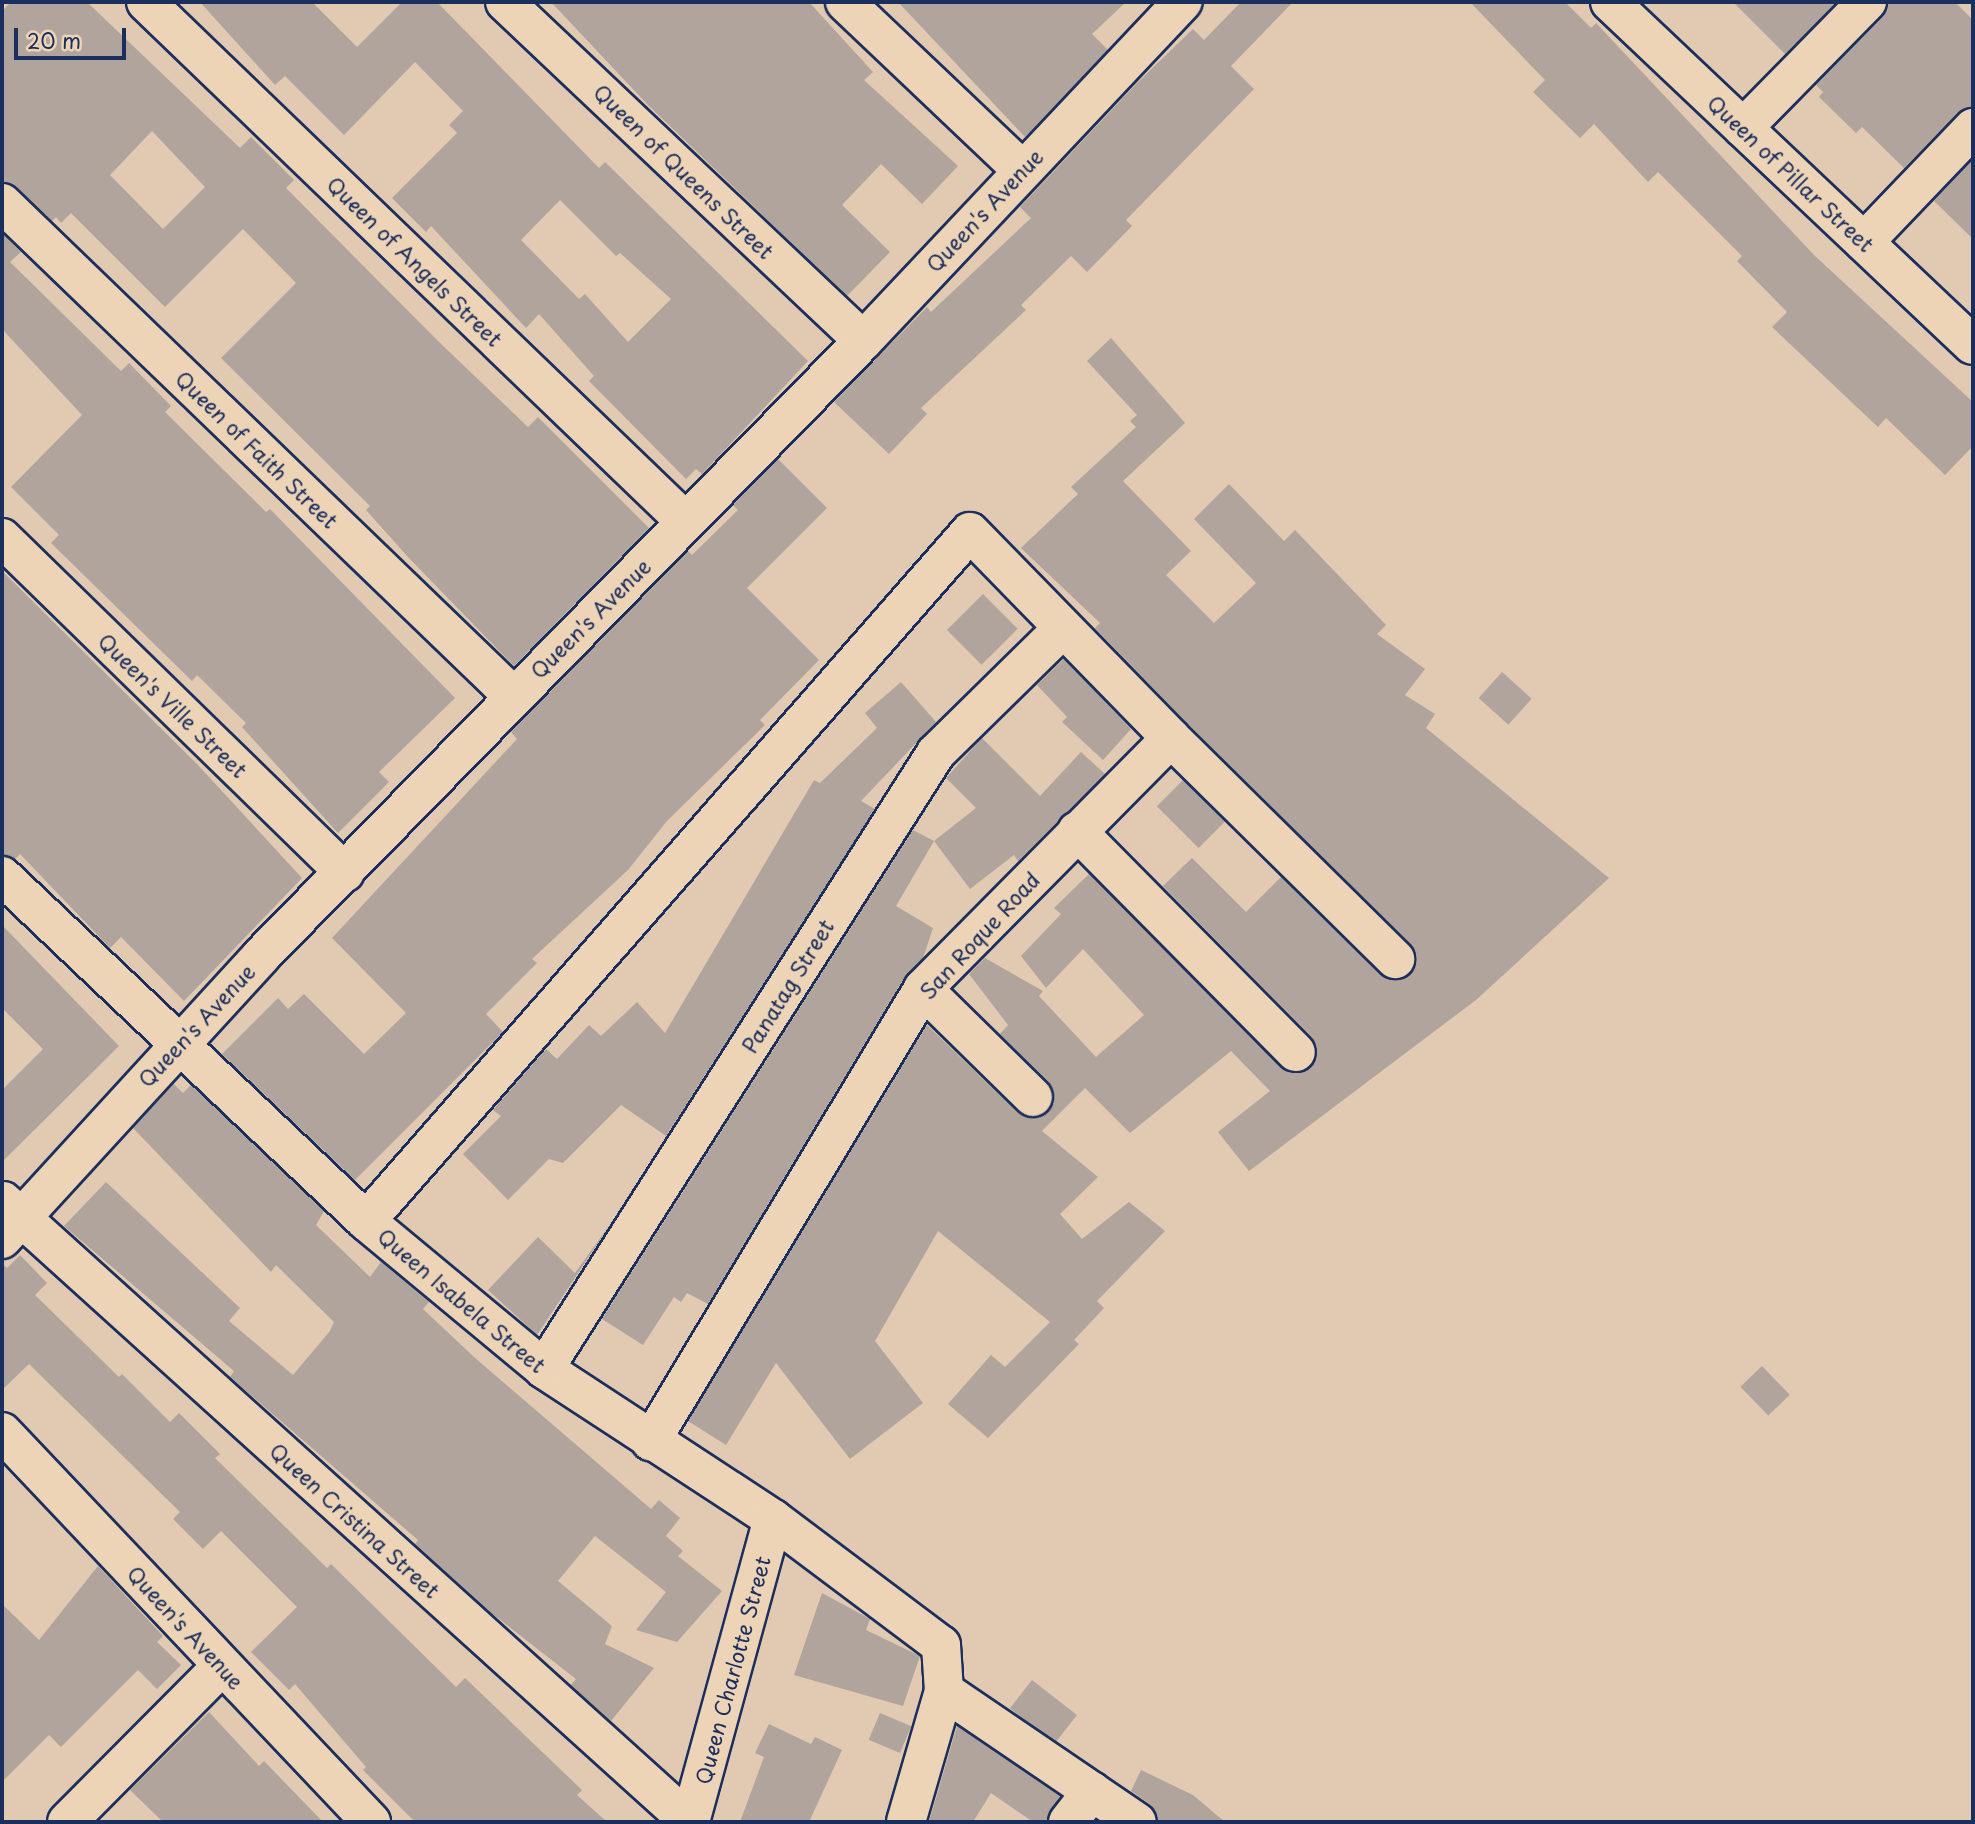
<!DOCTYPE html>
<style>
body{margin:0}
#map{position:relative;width:1975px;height:1824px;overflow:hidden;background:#e1cab1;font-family:"Playpen Sans",sans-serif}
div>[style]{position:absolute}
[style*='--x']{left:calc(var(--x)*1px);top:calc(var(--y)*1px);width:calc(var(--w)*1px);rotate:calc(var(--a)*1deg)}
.building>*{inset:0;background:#b0a49c;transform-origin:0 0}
.roads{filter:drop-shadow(2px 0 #1b2f5e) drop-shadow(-2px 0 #1b2f5e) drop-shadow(0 2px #1b2f5e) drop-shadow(0 -2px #1b2f5e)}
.minor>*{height:38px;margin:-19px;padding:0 19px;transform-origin:19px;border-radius:19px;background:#eed4b6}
span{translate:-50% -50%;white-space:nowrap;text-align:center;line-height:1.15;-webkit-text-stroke:5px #eed4b6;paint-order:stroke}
.street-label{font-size:21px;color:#1b2f5e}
.frame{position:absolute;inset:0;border:4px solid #1b2f5e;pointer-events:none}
.scale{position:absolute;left:14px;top:28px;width:112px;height:32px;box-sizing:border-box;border:4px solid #1b2f5e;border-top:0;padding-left:9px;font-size:21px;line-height:24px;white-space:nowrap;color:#1b2f5e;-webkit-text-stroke:5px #eed4b6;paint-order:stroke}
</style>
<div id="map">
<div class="building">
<div style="clip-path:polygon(evenodd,11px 2px,87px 2px,240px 148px,251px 137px,294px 180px,286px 188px,438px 341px,528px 427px,538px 417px,649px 528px,514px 666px,407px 556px,366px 510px,370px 506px,221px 358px,296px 283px,243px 229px,165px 307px,71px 213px,61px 223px,56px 217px,52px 221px,17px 187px,2px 182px,2px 11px,11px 2px,152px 131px,205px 187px,163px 229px,110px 175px,152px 131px)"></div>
<div style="clip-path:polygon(evenodd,200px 2px,312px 2px,357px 47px,402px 2px,437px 2px,599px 168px,605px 162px,808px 361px,702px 474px,696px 469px,686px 479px,589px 381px,594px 376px,539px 314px,526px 328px,431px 226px,426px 232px,392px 198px,457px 133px,449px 125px,463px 111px,415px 62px,344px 135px,285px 76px,275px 85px,200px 2px,560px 200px,616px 256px,620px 253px,671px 299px,628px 342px,585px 294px,579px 299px,521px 240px,560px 200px)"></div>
<div style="clip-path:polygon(551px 2px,809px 2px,873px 72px,864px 80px,958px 166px,922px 204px,881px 164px,842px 205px,890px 252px,847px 296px,647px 104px)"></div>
<div style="clip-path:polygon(898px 2px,1126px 2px,1092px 34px,1108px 50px,1025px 137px)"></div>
<div style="clip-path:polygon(1241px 2px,1293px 2px,1231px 66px,1254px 89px,1126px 220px,1132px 226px,1087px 272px,1071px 256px,1021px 305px,1026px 310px,921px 408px,927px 414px,889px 454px,834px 402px,927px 307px,931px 312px,1031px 218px,1020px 207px,1139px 81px,1193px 29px,1204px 40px)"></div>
<div style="clip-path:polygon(1470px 2px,1565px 2px,1591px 28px,1596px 23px,1815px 256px,1973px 402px,1973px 446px,1945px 475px,1886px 418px,1878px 427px,1772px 327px,1787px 312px,1737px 261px,1742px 256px,1658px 172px,1648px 182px,1594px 124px,1580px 138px,1533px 92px,1545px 80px)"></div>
<div style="clip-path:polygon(1733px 2px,1837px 2px,1785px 54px)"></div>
<div style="clip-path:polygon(1888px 2px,1955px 2px,1973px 20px,1973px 107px,1957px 113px,1904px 168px,1862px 127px,1856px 133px,1819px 97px,1823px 92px,1816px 85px,1883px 17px)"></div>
<div style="clip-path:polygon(1973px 159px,1973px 239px,1934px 201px)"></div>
<div style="clip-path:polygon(2px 233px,21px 252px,10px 262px,121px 371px,129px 363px,171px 406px,165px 412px,266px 512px,270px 509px,455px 698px,379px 772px,389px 782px,338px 833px,242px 727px,246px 723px,197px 675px,192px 681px,51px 543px,59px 535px,11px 487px,82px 415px,2px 329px)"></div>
<div style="clip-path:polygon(1111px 338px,1185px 423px,1123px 481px,1191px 551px,1166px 575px,1214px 623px,1256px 583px,1194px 519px,1229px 484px,1284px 541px,1295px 530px,1386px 625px,1377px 634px,1425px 669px,1405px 695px,1435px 714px,1426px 728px,1609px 878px,1476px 1000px,1249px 1171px,1218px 1132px,1270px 1091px,1231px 1051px,1130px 1133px,1085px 1088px,1042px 1131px,1098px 1177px,1060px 1214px,1082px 1239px,1129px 1202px,1165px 1231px,1097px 1301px,1104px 1308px,1074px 1340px,1079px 1344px,988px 1438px,948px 1404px,991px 1355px,1005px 1367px,1050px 1322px,938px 1231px,875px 1341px,923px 1403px,850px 1459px,776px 1363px,726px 1445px,688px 1421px,927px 1025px,1018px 1113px,1038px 1118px,1054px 1103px,1049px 1082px,1000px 1034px,1008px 1025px,969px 974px,985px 958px,1043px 991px,1039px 996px,1096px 1057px,1144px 1015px,1083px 949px,1046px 988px,1021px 956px,1061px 914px,1054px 908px,1089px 874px,1290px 1073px,1312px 1067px,1317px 1047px,1312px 1037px,1163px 886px,1192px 858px,1246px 912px,1281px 877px,1380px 975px,1400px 980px,1416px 965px,1410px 943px,1187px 723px,1095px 628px,1100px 623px,1021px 548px,1078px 494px,1071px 487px,1136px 427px,1130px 421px,1137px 415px,1087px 361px)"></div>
<div style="clip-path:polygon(778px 459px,827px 508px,747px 588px,819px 660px,760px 720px,765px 725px,667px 821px,628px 870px,532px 959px,537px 963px,486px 1014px,503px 1032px,355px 1180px,222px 1054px,278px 998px,288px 1009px,304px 994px,364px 1054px,406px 1013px,332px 938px,517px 739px,511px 732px,688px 551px,692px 555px,738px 510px,733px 505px)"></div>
<div style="clip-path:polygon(2px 571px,197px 764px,302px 878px,184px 1001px,121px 937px,110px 948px,20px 854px,15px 859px,2px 855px)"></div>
<div style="left:983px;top:594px;width:49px;height:51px;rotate:45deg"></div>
<div style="clip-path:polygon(1064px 659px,1131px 729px,1103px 760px,1062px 722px,1067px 717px,1037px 685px)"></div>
<div style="left:1502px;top:672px;width:40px;height:35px;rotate:42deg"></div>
<div style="clip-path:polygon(901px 682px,936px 722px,861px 801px,875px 809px,666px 1136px,621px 1105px,563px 1163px,549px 1159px,508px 1200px,463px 1154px,501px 1116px,493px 1110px,546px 1049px,557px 1059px,589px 1025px,601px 1036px,637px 1002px,665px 1033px,814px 780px,820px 783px,877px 728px,865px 713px)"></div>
<div style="clip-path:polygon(982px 738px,1040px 796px,1081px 752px,1105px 774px,1018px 861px,1014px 855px,970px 889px,934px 841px,896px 906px,933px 928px,923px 958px,904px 978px,708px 1304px,687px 1293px,681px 1302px,674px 1297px,643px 1345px,602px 1319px,913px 830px,934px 841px,976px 808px,946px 778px)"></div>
<div style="left:1183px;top:780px;width:59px;height:37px;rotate:45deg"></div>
<div style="clip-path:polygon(2px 925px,119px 1046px,2px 1162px,2px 1090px,43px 1049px,2px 1008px)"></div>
<div style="clip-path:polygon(174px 1084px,183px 1093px,191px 1085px,324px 1211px,316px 1225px,370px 1277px,381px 1262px,429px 1302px,423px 1309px,474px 1357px,651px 1509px,659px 1500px,680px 1518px,666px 1536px,683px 1551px,678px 1556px,722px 1591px,677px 1642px,636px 1630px,666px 1592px,595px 1536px,558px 1581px,612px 1626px,605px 1644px,654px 1668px,611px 1721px,571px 1685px,576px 1679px,490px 1612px,415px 1544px,418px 1540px,230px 1377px,234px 1371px,64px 1226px,106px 1182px,240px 1308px,229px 1321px,293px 1375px,330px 1331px,334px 1322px,276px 1265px,271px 1272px,133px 1128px)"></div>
<div style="clip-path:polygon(614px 1219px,537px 1335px,488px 1290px,538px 1237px,575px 1273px)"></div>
<div style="clip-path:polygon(20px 1255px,47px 1283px,35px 1295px,119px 1377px,122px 1374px,170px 1422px,179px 1413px,220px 1454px,215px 1458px,327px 1568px,331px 1564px,456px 1687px,465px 1678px,582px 1790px,577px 1795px,607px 1822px,415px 1822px,363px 1770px,366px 1767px,295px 1684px,289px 1690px,251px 1652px,297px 1607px,221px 1531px,203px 1549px,173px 1519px,180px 1512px,29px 1364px,2px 1390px,2px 1263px,7px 1268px)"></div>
<div style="left:1762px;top:1366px;width:40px;height:30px;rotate:46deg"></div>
<div style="clip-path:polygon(98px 1566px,163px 1636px,157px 1642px,181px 1665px,157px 1689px,138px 1670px,61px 1747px,49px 1735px,2px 1782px,2px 1604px,39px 1640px)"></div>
<div style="clip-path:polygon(822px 1593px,870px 1619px,866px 1630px,920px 1656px,903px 1706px,794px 1675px)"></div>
<div style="left:1032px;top:1680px;width:57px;height:36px;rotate:38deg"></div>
<div style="clip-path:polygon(209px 1712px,259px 1766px,264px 1761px,323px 1822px,163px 1822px,130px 1790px)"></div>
<div style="left:880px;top:1713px;width:34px;height:29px;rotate:23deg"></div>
<div style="clip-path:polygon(769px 1724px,811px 1744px,815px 1737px,842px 1750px,809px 1822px,740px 1822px,764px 1757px,755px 1753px)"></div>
<div style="clip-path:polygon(957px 1726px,1060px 1796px,1047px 1822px,1033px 1822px,991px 1793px,973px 1822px,929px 1822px)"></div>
<div style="clip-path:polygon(1141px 1770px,1193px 1795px,1225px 1822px,1159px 1822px,1150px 1804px,1131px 1791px)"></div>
</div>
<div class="roads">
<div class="minor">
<div style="--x:146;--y:2;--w:748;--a:43.92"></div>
<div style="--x:505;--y:2;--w:493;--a:43.4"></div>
<div style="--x:845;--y:2;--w:243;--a:43.5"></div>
<div style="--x:1610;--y:2;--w:499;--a:43.4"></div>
<div style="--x:1743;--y:128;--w:177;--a:-45.5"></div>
<div style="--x:2;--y:203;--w:710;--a:43.97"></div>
<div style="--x:1864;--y:242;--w:158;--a:-46.3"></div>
<div style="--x:2;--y:538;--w:479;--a:44.3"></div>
<div style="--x:1171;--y:738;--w:315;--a:44.6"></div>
<div style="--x:1077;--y:831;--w:311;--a:45.3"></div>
<div style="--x:2;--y:876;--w:502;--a:43.46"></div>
<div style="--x:366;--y:1221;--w:231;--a:39.7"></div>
<div style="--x:544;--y:1369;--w:274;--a:33.2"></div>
<div style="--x:773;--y:1519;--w:210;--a:36.9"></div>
<div style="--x:941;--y:1645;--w:46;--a:86.3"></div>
<div style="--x:944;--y:1691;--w:136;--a:106.2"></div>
<div style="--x:923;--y:989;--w:154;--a:44.5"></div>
<div style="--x:3;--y:1201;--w:926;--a:42.11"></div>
<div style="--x:366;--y:1221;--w:916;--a:-48.76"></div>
<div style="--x:970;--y:532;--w:288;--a:45.7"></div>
<div style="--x:1171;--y:738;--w:353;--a:134.7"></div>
<div style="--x:923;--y:989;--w:528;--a:121.04"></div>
<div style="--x:2;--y:1239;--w:384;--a:-47.5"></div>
<div style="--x:261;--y:956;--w:861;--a:-45.61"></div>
<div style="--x:863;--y:341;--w:466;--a:-46.7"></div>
<div style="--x:544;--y:1369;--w:730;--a:-57.53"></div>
<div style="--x:936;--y:753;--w:178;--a:-44.5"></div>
<div style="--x:2;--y:1432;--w:537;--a:46.58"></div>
<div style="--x:944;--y:1691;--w:233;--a:34.2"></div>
<div style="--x:67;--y:1822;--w:220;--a:-45.2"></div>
<div style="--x:690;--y:1822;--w:314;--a:-74.7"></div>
<div style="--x:1068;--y:1822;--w:39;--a:-52"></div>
</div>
</div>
<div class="street-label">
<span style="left:684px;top:171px;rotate:44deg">Queen of Queens Street</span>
<span style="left:1791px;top:173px;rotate:43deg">Queen of Pillar Street</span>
<span style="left:984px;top:210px;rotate:-47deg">Queen's Avenue</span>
<span style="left:415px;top:261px;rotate:44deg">Queen of Angels Street</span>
<span style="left:257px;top:449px;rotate:44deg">Queen of Faith Street</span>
<span style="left:590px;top:618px;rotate:-45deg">Queen's Avenue</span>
<span style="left:173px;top:705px;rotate:44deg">Queen's Ville Street</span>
<span style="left:979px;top:935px;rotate:-47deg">San Roque Road</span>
<span style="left:787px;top:986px;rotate:-58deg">Panatag Street</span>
<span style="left:196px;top:1025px;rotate:-47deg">Queen's Avenue</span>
<span style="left:462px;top:1300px;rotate:40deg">Queen Isabela Street</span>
<span style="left:355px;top:1520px;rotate:42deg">Queen Cristina Street</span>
<span style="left:186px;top:1627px;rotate:47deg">Queen's Avenue</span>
<span style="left:732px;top:1670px;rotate:-75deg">Queen Charlotte Street</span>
</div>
<div class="frame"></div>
<div class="scale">20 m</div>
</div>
